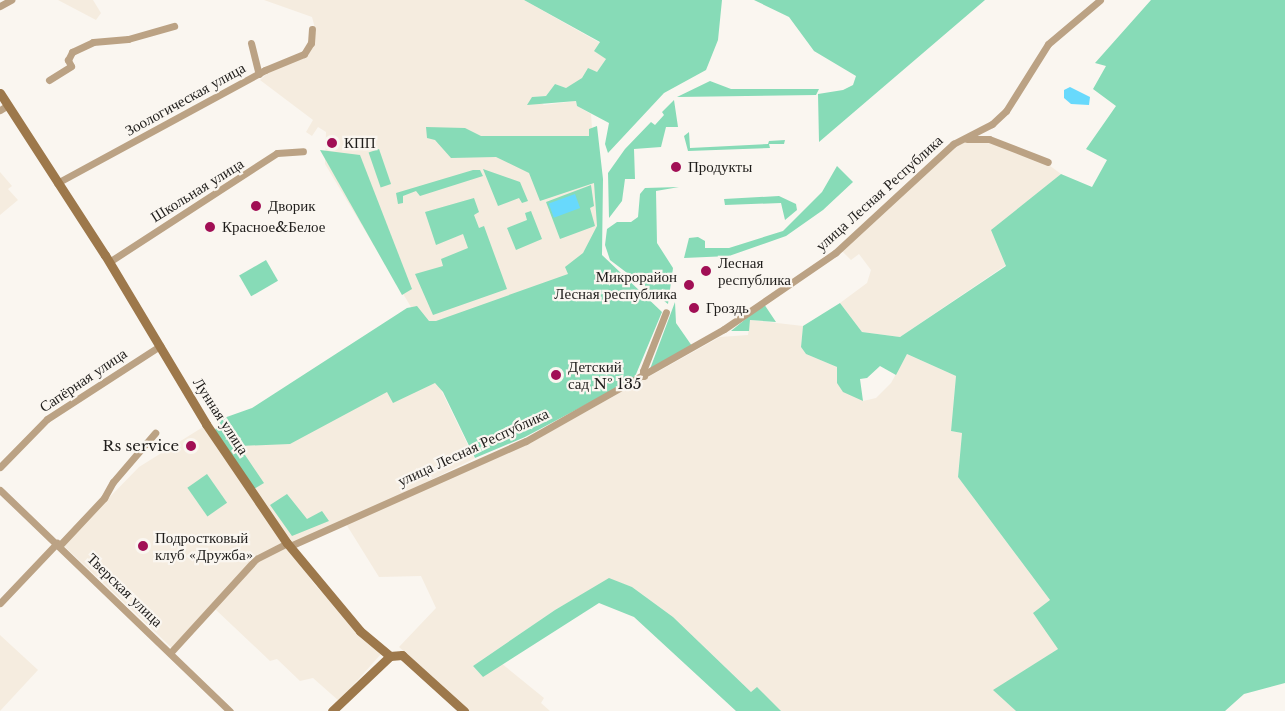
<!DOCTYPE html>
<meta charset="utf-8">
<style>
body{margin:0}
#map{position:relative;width:1285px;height:711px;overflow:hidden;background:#faf6f0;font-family:"Libre Baskerville",serif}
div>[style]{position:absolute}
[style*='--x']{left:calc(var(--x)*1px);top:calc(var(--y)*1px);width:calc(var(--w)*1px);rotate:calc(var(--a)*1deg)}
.built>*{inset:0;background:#f5ecdf;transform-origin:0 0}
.green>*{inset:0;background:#87dbb7;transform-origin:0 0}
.water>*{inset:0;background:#68d9fc;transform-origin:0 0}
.street>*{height:7px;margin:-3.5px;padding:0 3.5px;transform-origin:3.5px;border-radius:3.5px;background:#bba284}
.secondary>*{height:9px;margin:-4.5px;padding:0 4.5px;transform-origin:4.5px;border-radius:4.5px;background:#9d784b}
.dots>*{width:16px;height:16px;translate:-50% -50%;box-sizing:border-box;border:3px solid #faf6f0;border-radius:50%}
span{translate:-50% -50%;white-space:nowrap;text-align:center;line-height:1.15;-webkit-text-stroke:4.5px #faf6f0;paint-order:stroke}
.street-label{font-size:15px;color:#1f1d1b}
.poi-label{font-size:15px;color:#1f1d1b}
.left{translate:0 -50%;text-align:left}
.right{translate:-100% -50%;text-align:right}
</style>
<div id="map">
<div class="built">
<div style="clip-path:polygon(58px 0,93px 0,101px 13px,96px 20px)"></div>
<div style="clip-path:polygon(264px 0,524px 0,600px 43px,606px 59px,597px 72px,566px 88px,555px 84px,546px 96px,532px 97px,544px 105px,576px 101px,577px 106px,591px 114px,599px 226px,570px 276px,435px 336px,411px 307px,325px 164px,326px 132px,318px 127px,312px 136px,306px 132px,313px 120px,260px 80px,272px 69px,304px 55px,316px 32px,312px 17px)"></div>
<div style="clip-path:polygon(968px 141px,991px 143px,1049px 165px,1061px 174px,992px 230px,1006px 265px,900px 337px,862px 332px,840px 303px,867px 283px,871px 270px,859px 254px,851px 260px,842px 251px,952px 149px)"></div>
<div style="clip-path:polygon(0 172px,12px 186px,8px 189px,18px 200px,0 215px)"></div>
<div style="clip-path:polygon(750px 320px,803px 326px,801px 347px,806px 354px,837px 367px,837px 383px,863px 401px,876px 398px,891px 383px,907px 354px,956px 376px,951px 431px,962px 433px,958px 477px,1050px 600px,1058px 649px,994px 690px,1016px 711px,781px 711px,757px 688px,752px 693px,673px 617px,632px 587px,609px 579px,555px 610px,473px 666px,483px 677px,501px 663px,544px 698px,541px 703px,550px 711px,470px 711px,399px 647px,436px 608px,421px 576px,379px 577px,346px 524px,528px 444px,720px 337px,748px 335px)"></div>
<div style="left:425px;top:357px;width:113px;height:219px;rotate:64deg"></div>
<div style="clip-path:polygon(203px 427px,315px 585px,381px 654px,339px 701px,313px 678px,300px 681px,277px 659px,270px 661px,215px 609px,174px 650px,63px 545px,139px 467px)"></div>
<div style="clip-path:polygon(0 635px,38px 670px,0 711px)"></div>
</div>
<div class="green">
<div style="clip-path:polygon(524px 0,722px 0,718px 40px,706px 70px,664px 93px,608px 153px,605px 144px,609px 123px,577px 106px,576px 101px,527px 105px,532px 97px,546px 96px,555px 84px,566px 88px,582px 78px,588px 68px,597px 72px,606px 59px,594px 51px,600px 42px)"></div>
<div style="clip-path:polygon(754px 0,985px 0,819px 142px,818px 94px,843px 90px,853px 85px,856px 76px,814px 51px,789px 17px)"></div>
<div style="clip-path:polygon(1151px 0,1285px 0,1285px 683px,1244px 694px,1225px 711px,1016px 711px,993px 690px,1058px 649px,1033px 613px,1050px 600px,958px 477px,962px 433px,951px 431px,956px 376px,907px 354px,896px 375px,880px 366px,867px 378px,860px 379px,863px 401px,843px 392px,837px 383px,837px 367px,806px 354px,801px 347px,803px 326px,840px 303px,862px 332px,900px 337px,1006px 266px,991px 230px,1061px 174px,1092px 187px,1107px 160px,1086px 149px,1116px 106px,1093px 89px,1106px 66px,1095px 63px)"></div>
<div style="clip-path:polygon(710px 81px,731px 89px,819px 89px,816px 95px,677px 97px)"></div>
<div style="clip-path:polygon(674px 100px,678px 127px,666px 127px,661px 147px,634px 149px,635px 179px,625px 179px,622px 201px,609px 218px,608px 173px,625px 149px,651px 122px,655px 125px,664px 115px,662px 112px)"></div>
<div style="clip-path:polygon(597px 126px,603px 179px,602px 255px,662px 312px,634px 379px,525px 437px,475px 458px,443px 392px,435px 383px,393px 403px,387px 392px,290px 444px,239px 446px,264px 483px,254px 489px,215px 430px,221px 419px,252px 408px,407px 308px,417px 306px,429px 321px,436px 321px,568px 274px,565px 267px,583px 253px,597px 226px,594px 183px,540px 201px,529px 173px,496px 157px,451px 158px,435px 140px,427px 138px,426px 127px,465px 128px,481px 136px,589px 136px,589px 129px)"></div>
<div style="clip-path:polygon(689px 132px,690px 148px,768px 144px,769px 141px,785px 140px,784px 144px,769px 144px,770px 148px,688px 151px,684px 136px)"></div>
<div style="left:379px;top:149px;width:37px;height:11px;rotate:71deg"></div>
<div style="clip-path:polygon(320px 150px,360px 155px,412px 289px,402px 295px)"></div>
<div style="clip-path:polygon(837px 166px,853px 182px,823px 210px,786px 236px,729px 256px,684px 258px,689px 238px,698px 237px,705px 241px,705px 248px,729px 248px,783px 231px,822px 192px)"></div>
<div style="clip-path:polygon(483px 169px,520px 182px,528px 201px,522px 203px,519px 198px,498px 206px)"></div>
<div style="clip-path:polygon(473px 170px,480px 170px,483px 176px,420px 196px,416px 191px,403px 196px,403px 203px,398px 204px,396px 193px)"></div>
<div style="clip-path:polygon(591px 185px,594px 206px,590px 208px,595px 226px,560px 239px,546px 202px)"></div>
<div style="clip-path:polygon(679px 187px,656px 191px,657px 243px,673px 268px,668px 304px,610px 260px,605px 245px,607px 229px,617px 222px,631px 222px,638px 217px,640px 194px,645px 188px)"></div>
<div style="clip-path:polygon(779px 196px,796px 204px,797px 210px,785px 220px,781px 203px,725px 205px,724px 199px)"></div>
<div style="clip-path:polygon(474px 198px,479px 212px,474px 215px,479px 228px,484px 226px,507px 289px,433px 315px,415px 274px,443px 266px,441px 259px,468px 248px,463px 234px,436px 245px,425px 212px)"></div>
<div style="clip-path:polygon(531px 211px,542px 239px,516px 250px,507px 228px,527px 220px,525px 213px)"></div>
<div style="left:266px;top:260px;width:24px;height:31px;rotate:60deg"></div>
<div style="clip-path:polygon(675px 302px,676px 323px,692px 346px,650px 369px)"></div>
<div style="clip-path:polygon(764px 304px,776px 322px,750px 320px,749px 331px,731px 331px)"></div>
<div style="left:207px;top:474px;width:35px;height:24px;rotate:55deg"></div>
<div style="clip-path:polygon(287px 494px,307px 519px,322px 511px,329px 521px,292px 536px,270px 505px)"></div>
<div style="clip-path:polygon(609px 578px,632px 587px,673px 617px,751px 692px,757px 687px,781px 711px,736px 711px,634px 617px,599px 603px,483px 677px,473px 666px,555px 610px)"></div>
</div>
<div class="water">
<div style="clip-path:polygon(1070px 87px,1090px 97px,1089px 105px,1071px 104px,1064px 98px,1064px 90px)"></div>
<div style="left:575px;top:194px;width:15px;height:28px;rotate:70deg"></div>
</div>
<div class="street">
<div style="--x:0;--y:6;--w:13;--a:-29"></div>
<div style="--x:251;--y:43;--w:32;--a:76"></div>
<div style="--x:49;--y:80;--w:26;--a:-32"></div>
<div style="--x:71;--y:66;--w:7;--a:-117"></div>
<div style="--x:68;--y:60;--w:9;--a:-63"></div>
<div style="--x:72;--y:52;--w:23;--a:-25"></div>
<div style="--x:93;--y:42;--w:35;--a:-5"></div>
<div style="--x:128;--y:39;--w:48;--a:-15.8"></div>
<div style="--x:0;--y:110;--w:9;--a:-32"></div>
<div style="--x:967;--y:139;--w:22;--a:0"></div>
<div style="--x:989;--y:139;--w:63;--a:21.3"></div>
<div style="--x:57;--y:183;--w:237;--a:-28.5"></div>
<div style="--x:265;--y:70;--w:42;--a:-22.3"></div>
<div style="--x:304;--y:54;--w:13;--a:-58"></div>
<div style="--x:311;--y:43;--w:14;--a:-86"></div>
<div style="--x:109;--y:262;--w:200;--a:-33"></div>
<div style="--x:277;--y:153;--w:26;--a:-4"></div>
<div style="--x:644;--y:376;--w:5;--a:-101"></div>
<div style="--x:643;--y:371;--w:63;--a:-68.7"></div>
<div style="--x:0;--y:467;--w:67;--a:-45.6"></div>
<div style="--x:47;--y:419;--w:135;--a:-32.9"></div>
<div style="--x:0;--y:490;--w:319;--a:43.9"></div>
<div style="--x:59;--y:546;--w:66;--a:-46.8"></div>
<div style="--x:104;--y:498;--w:18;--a:-61"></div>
<div style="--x:113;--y:482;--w:65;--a:-49.4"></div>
<div style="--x:290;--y:546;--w:258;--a:-24"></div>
<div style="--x:526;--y:441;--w:227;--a:-29.5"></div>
<div style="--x:724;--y:329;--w:135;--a:-34.4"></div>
<div style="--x:835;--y:253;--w:161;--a:-42.7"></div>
<div style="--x:953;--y:144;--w:44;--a:-27.1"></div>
<div style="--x:992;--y:124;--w:19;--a:-43"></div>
<div style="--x:1006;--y:111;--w:79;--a:-57.9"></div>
<div style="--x:1048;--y:44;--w:68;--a:-40.2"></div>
<div style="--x:0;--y:603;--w:83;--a:-46.5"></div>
<div style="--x:171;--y:652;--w:126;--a:-47.6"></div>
<div style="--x:256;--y:559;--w:35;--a:-27"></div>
</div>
<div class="secondary">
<div style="--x:0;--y:93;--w:193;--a:57.1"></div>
<div style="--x:105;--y:255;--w:197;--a:59.1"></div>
<div style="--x:206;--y:424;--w:144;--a:55.8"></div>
<div style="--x:287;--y:543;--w:114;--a:50.3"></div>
<div style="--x:360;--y:631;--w:39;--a:40"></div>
<div style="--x:390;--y:656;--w:12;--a:-5"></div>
<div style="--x:402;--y:655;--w:84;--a:42.1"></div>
<div style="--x:332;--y:711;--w:80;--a:-43.5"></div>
</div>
<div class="dots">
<div style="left:332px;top:143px;background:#a10f55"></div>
<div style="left:676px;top:167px;background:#a10f55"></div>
<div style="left:256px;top:206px;background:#a10f55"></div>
<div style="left:210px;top:227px;background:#a10f55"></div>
<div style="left:706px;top:271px;background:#a10f55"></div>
<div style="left:689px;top:285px;background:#a10f55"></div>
<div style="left:694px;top:308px;background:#a10f55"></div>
<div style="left:556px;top:375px;background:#a10f55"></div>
<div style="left:191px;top:446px;background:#a10f55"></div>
<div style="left:143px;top:546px;background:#a10f55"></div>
</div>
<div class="street-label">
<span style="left:185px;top:99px;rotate:-29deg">Зоологическая улица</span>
<span style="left:197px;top:190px;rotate:-32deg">Школьная улица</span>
<span style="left:879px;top:193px;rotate:-42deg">улица Лесная Республика</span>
<span style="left:83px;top:380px;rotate:-34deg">Сапёрная улица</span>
<span style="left:221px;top:416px;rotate:57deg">Лунная улица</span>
<span style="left:473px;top:447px;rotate:-25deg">улица Лесная Республика</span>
<span style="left:125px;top:590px;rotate:44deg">Тверская улица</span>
</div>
<div class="poi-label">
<span class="left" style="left:344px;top:143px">КПП</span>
<span class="left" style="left:688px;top:167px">Продукты</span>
<span class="left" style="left:268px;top:206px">Дворик</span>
<span class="left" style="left:222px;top:227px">Красное&amp;Белое</span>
<span class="left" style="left:718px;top:271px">Лесная<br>республика</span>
<span class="right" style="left:677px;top:285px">Микрорайон<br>Лесная республика</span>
<span class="left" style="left:706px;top:308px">Гроздь</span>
<span class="left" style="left:568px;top:375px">Детский<br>сад № 135</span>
<span class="right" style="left:179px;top:446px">Rs service</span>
<span class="left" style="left:155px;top:546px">Подростковый<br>клуб «Дружба»</span>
</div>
</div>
